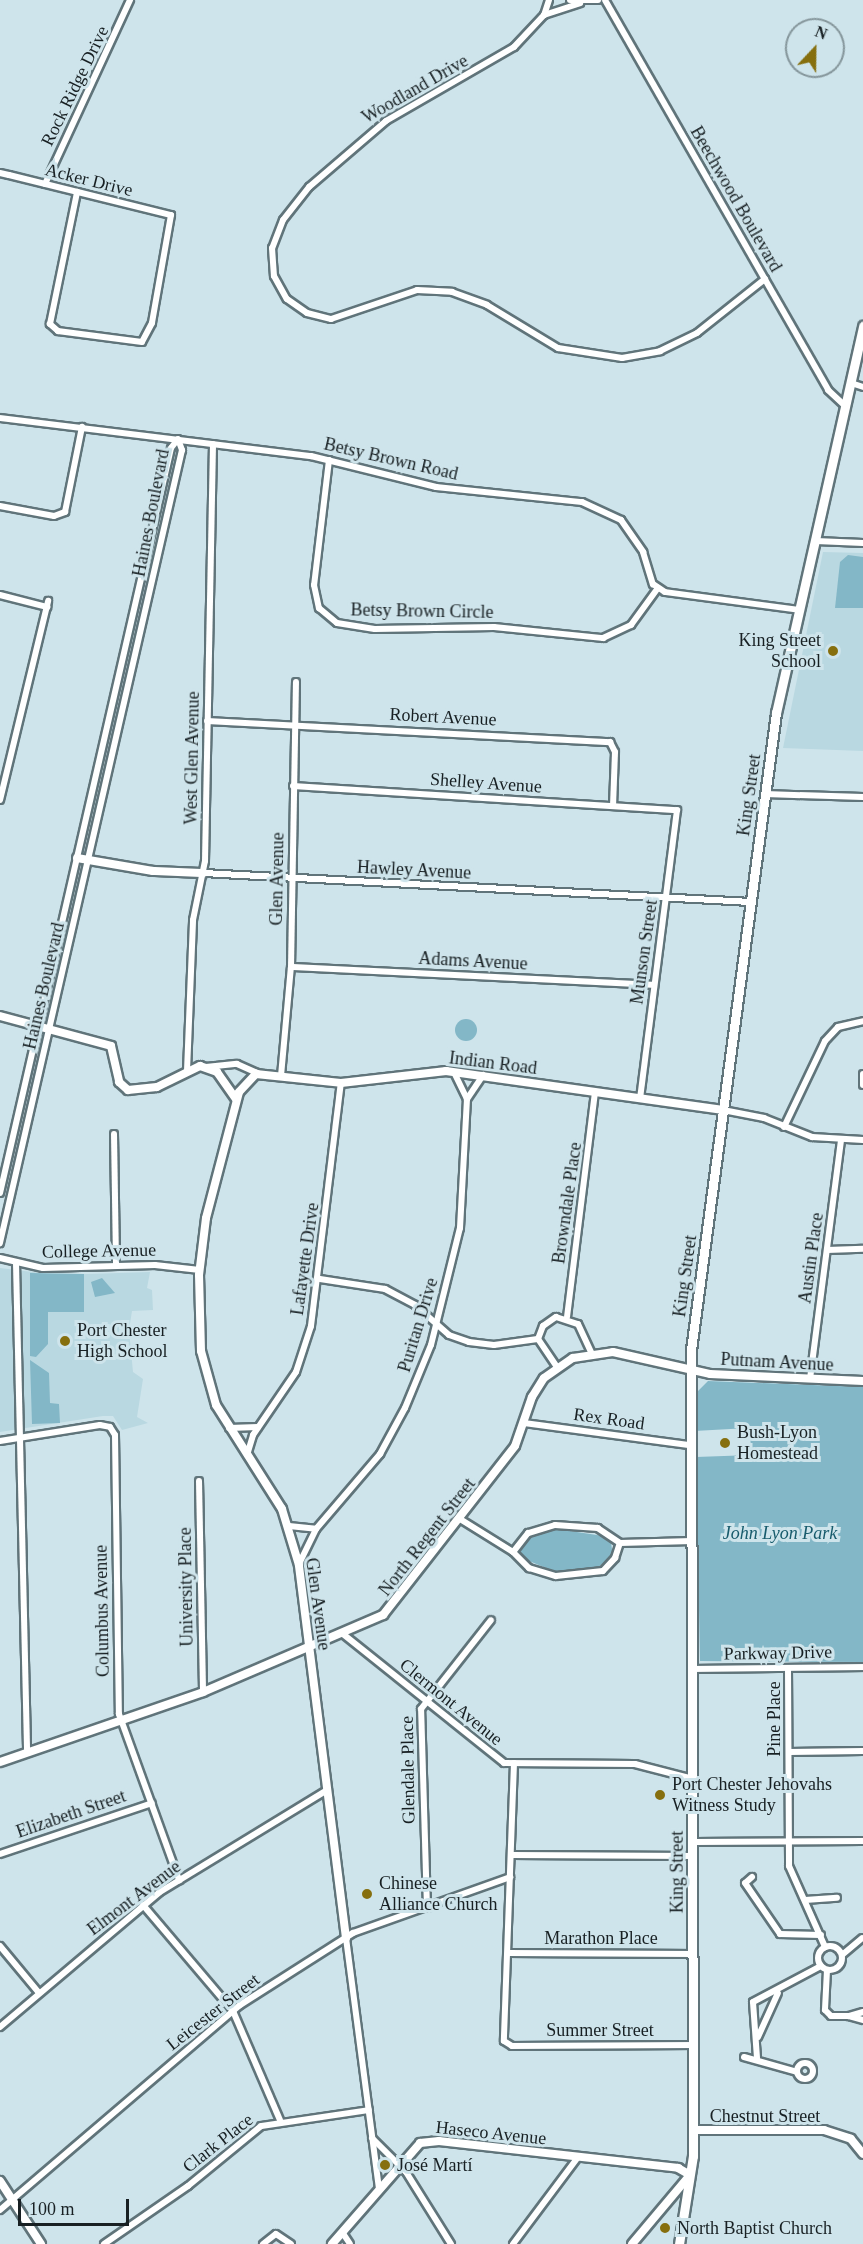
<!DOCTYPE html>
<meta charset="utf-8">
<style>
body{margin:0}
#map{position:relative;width:863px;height:2244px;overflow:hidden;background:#cee4eb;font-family:Georgia,serif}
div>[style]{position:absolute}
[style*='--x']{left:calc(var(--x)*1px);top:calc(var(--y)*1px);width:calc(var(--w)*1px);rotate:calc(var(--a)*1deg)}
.built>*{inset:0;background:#b9d8e1}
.green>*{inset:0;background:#83b7c7}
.round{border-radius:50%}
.roads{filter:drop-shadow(2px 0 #60747a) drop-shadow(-2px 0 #60747a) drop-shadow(0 2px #60747a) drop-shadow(0 -2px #60747a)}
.minor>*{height:6px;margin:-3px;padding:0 3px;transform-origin:3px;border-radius:3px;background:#fff}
.minor>.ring{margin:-3px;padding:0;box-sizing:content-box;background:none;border:6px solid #fff;border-radius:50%}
.tertiary>*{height:8px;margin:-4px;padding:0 4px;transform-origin:4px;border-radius:4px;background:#fff}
.secondary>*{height:9px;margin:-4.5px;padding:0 4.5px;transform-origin:4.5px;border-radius:4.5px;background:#fff}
.dots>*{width:16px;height:16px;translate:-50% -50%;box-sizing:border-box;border:3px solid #cee4eb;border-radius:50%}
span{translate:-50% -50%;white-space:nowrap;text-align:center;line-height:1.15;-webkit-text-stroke:6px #cee4eb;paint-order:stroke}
.street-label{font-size:18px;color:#182023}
.poi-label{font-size:18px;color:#182023}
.right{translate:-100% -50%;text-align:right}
.left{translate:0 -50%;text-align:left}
.park-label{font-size:18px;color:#175b6c;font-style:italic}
.north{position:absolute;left:785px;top:18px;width:60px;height:60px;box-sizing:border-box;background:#cee4eb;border:2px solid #85969b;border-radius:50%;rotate:22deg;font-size:16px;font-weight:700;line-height:24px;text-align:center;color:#182023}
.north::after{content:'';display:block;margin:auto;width:21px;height:27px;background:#866f0e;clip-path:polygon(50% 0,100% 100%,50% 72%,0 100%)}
.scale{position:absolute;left:18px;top:2199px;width:111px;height:27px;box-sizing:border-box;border:3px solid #182023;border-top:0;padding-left:8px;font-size:18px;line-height:21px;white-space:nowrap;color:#182023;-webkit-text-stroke:4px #cee4eb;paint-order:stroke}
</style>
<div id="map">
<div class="built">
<div style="clip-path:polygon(823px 552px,863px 553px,863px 751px,783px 748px)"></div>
<div style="clip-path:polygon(0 1268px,57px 1275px,150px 1272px,147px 1288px,152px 1290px,153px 1310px,132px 1311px,129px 1330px,133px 1372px,143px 1379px,137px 1417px,148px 1423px,122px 1430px,113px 1416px,103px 1416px,0 1432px)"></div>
</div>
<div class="green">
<div style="clip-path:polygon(848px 555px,863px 557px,863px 608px,835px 608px,840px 562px)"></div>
<div class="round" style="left:455px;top:1019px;width:22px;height:22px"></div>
<div style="clip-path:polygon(30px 1273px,84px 1274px,84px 1312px,48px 1312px,48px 1344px,36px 1357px,30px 1356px)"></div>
<div style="clip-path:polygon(102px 1278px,115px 1293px,95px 1297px,91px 1282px)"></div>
<div style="clip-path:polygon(30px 1360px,49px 1373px,50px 1403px,59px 1404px,60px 1423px,32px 1424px)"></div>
<div style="clip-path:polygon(708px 1381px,863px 1387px,863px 1662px,700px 1661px,696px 1457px,752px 1455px,749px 1428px,694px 1431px,695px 1394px)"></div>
<div style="clip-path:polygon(557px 1529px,610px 1537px,613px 1555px,595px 1570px,558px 1573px,522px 1558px,520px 1548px,529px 1536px)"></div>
</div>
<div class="roads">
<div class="minor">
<div style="--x:549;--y:0;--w:16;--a:108"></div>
<div style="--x:544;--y:15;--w:44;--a:133.2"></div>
<div style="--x:514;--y:47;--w:148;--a:150"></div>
<div style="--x:386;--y:121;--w:101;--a:139.4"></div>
<div style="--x:309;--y:187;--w:42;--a:128.2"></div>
<div style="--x:283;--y:220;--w:30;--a:111"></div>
<div style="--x:272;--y:248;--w:28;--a:86"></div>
<div style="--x:274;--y:276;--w:26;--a:61"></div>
<div style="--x:287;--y:299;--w:24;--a:35"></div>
<div style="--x:307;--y:313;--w:25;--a:14"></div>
<div style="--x:331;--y:319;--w:91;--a:-18.6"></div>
<div style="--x:417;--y:290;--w:35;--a:3"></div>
<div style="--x:452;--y:292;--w:37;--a:20"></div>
<div style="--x:487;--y:305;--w:83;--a:31.2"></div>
<div style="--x:558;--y:348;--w:65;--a:8.9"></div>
<div style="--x:622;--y:358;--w:39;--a:-10"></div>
<div style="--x:660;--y:351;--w:41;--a:-25.9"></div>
<div style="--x:697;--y:333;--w:87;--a:-38.5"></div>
<div style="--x:570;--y:0;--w:28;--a:0"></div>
<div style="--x:605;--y:0;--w:449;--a:60.2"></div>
<div style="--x:828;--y:390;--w:25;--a:43"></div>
<div style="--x:544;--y:15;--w:38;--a:-18"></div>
<div style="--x:0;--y:173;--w:9;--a:13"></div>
<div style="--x:9;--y:175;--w:167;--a:13.9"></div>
<div style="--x:171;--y:215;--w:110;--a:100"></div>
<div style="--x:152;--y:323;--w:21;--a:118"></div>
<div style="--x:142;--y:342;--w:85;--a:-172.5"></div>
<div style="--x:58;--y:331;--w:11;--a:-139"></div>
<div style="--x:50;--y:324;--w:135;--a:-78.4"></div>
<div style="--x:45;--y:184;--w:203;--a:-65.2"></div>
<div style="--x:851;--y:383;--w:13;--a:18"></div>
<div style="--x:0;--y:418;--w:313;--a:7"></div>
<div style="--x:311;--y:456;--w:129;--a:13.9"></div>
<div style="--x:436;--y:487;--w:147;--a:5.9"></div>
<div style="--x:582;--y:502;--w:43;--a:24.8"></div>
<div style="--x:621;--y:520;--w:39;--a:55"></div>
<div style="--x:643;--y:552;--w:34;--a:73"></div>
<div style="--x:653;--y:584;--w:14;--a:34"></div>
<div style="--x:665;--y:592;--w:136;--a:7.6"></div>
<div style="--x:329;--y:460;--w:126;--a:96.8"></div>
<div style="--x:314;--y:585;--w:24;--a:78"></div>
<div style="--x:319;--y:608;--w:23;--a:40"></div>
<div style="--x:337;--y:623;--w:38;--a:9"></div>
<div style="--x:375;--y:629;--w:119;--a:-1"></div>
<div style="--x:494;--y:627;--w:110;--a:5.8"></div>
<div style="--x:603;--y:638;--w:31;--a:-25"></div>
<div style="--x:631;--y:625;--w:46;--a:-53.9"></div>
<div style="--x:0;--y:506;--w:55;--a:10.5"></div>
<div style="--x:54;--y:516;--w:12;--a:-20"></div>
<div style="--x:65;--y:512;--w:87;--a:-78.7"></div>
<div style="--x:816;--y:541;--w:47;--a:2.4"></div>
<div style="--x:0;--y:595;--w:49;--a:14.3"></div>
<div style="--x:207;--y:721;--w:404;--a:3"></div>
<div style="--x:610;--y:742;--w:11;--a:63"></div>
<div style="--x:615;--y:752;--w:54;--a:92.1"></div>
<div style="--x:293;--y:786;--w:385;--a:3.6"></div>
<div style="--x:677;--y:810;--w:291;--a:97.3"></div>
<div style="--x:765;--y:794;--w:98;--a:1.8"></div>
<div style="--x:0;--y:800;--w:205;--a:-76.4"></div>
<div style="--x:203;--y:873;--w:549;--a:3.03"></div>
<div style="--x:291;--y:967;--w:363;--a:2.8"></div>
<div style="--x:206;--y:1067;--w:31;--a:-6"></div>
<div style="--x:237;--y:1064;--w:24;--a:24"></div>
<div style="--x:187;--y:1071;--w:151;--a:-87.7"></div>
<div style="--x:193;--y:920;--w:60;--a:-78.5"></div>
<div style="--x:205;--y:861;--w:417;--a:-88.9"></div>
<div style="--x:863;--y:1074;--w:11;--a:90"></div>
<div style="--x:281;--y:1076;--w:109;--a:-84.8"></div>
<div style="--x:291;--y:967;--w:285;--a:-89"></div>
<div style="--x:467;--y:1099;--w:29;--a:-56"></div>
<div style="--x:723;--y:1110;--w:42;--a:11"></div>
<div style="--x:764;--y:1118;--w:52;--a:21.6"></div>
<div style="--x:812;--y:1137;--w:51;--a:3.4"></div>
<div style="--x:784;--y:1127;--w:95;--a:-64.5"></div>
<div style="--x:825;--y:1041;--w:19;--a:-47"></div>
<div style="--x:838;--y:1027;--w:26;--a:-13"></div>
<div style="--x:114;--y:1134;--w:132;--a:89.1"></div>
<div style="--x:0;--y:1193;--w:764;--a:-77.07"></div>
<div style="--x:171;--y:448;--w:11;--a:-52"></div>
<div style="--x:178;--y:439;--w:12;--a:70"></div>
<div style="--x:182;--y:450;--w:814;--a:102.93"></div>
<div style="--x:827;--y:1250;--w:36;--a:-2"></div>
<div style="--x:0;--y:1258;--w:44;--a:13.1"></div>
<div style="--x:43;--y:1268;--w:112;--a:-1.5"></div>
<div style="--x:155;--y:1265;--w:45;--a:6.3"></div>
<div style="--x:16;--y:1263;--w:490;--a:88.7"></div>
<div style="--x:320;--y:1279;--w:66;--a:8.7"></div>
<div style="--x:385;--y:1289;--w:34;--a:28"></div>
<div style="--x:415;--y:1305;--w:45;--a:41.4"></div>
<div style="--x:449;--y:1335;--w:21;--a:19"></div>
<div style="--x:469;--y:1342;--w:25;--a:7"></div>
<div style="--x:494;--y:1345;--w:44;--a:-7.8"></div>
<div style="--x:567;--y:1317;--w:226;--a:-82.9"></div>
<div style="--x:557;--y:1367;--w:34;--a:-124"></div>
<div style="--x:538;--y:1339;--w:14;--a:-69"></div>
<div style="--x:543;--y:1326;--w:16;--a:-35"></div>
<div style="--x:556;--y:1317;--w:23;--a:18"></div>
<div style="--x:578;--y:1324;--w:33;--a:65"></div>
<div style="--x:810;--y:1379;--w:240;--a:-82.6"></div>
<div style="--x:524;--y:1423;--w:166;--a:7.6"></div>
<div style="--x:229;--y:1428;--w:29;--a:-2"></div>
<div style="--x:0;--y:1441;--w:101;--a:-9.1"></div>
<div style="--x:100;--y:1425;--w:10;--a:11"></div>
<div style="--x:110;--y:1427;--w:9;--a:58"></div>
<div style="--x:115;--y:1435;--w:279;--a:89.2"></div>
<div style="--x:119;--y:1714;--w:177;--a:70.1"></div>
<div style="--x:247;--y:1455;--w:21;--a:-73"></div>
<div style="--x:253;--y:1435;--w:76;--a:-55.7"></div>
<div style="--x:296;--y:1372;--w:48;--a:-71.9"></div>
<div style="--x:311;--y:1326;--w:245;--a:-83"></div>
<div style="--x:199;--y:1481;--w:211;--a:88.9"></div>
<div style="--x:460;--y:1519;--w:62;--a:31.9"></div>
<div style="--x:513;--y:1552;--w:23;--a:45"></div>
<div style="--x:529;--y:1568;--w:28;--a:17"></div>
<div style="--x:556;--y:1576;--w:47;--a:-6.1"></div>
<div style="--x:603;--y:1571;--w:18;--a:-47"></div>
<div style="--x:615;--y:1558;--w:16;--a:-72"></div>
<div style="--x:620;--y:1543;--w:27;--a:-146"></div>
<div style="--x:598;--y:1528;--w:43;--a:-176"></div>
<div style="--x:555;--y:1525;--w:28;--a:163"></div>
<div style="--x:528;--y:1533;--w:24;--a:128"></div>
<div style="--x:289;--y:1526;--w:27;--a:6"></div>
<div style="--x:620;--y:1543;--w:72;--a:-1.6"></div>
<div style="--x:299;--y:1564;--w:39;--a:-64"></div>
<div style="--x:316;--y:1529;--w:99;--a:-49.5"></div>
<div style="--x:380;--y:1454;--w:52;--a:-61.5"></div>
<div style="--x:405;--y:1408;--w:68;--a:-67.6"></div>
<div style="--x:431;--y:1345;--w:121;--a:-76.1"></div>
<div style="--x:460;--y:1228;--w:129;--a:-86.9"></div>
<div style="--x:467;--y:1099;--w:30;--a:-116"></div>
<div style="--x:343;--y:1634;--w:206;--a:38.7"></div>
<div style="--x:504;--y:1763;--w:131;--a:0.4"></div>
<div style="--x:635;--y:1764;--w:60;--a:14.5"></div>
<div style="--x:788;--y:1668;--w:198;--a:89.7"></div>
<div style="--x:789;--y:1866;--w:89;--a:66"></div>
<div style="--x:694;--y:1669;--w:169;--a:-0.7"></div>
<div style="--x:789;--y:1752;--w:74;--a:-0.8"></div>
<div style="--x:514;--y:1763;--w:278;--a:92.1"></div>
<div style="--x:504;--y:2041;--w:9;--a:32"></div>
<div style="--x:512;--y:2046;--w:181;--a:-0.3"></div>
<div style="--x:694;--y:1842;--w:169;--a:-0.3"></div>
<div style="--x:0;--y:1854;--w:160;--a:-18.5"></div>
<div style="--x:512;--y:1855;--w:182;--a:0.3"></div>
<div style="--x:752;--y:1877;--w:9;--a:139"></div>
<div style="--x:745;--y:1883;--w:62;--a:55.5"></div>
<div style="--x:780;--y:1934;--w:41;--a:1.4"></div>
<div style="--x:805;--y:1900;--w:32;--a:-4"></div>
<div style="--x:143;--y:1905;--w:139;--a:49.7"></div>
<div style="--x:233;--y:2011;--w:119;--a:66.7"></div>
<div style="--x:427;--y:1908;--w:199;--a:-91.7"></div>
<div style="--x:421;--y:1709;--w:113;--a:-51.8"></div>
<div style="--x:346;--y:1938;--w:254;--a:82.5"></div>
<div style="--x:0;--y:1946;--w:61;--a:50.3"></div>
<div class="ring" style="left:818px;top:1946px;width:18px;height:18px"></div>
<div style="--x:508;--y:1953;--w:186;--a:0.3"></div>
<div style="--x:842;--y:1955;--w:26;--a:-40"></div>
<div style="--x:827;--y:1970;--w:40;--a:92.9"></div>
<div style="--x:825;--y:2010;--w:8;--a:45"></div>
<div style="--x:831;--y:2016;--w:18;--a:0"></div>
<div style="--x:863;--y:2012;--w:15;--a:164"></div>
<div style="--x:849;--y:2016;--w:15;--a:16"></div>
<div style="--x:0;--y:2027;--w:209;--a:-40.2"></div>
<div style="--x:160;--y:1892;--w:196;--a:-31.4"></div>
<div style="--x:758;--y:2037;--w:48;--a:-65.6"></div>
<div style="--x:744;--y:2057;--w:55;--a:15.8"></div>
<div style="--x:757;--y:2058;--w:56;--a:-94.1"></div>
<div style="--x:753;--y:2002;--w:77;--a:-27.9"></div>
<div class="ring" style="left:797px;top:2063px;width:10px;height:10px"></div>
<div style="--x:372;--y:2138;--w:48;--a:45"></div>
<div style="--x:406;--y:2172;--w:85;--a:58"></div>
<div style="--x:0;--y:2210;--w:316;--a:-40.5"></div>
<div style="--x:240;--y:2005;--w:134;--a:-32.5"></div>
<div style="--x:353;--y:1933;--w:167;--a:-19.6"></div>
<div style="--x:342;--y:2232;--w:14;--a:56"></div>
<div style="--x:104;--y:2244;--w:102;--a:-34.6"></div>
<div style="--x:188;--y:2186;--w:94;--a:-39.4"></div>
<div style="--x:261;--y:2126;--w:109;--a:-8.4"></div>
<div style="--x:263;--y:2244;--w:16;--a:-38"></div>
<div style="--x:276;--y:2234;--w:18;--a:34"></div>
<div style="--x:513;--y:2244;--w:109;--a:-53.2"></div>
</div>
<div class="tertiary">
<div style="--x:77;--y:858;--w:77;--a:9.7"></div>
<div style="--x:153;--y:871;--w:50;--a:2.3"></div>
<div style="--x:0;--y:1016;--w:115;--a:15.1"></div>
<div style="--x:111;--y:1046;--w:37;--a:77"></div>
<div style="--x:119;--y:1082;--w:12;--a:42"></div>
<div style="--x:128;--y:1090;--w:29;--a:-6"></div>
<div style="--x:157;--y:1087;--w:48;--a:-26"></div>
<div style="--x:200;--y:1066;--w:18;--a:19"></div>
<div style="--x:217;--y:1072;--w:33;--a:55"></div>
<div style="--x:0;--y:1762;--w:215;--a:-19"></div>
<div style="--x:203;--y:1692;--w:196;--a:-23.2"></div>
<div style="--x:383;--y:1615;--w:214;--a:-52"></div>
<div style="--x:515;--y:1446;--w:52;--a:-70.9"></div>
<div style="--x:532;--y:1397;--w:22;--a:-58"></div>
<div style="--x:544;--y:1378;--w:35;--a:-35"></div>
<div style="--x:573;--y:1358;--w:40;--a:-8.5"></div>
<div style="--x:613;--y:1352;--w:99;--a:12.8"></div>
<div style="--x:710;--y:1374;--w:153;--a:2.6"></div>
<div style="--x:346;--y:1938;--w:376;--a:-97.2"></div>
<div style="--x:299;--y:1565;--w:59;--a:-106.9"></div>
<div style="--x:282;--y:1509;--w:123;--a:-122.4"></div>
<div style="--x:216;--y:1405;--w:56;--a:-105.5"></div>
<div style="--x:201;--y:1351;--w:76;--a:-91.5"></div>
<div style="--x:199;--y:1275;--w:57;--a:-83"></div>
<div style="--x:206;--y:1218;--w:130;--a:-75.3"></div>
<div style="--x:239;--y:1092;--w:25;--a:-47"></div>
<div style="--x:256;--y:1074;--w:85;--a:6"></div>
<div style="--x:341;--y:1083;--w:106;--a:-6.5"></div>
<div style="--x:446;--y:1071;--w:280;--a:8"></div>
<div style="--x:693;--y:2130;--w:131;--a:0"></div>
<div style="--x:824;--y:2130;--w:28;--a:18"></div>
<div style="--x:851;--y:2139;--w:19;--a:51"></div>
<div style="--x:0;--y:2181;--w:75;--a:56.9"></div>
<div style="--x:332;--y:2244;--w:134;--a:-48.9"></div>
<div style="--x:420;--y:2143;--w:19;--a:-6"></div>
<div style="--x:439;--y:2141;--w:241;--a:6.4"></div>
<div style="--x:678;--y:2168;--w:14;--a:30"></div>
<div style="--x:690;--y:2175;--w:90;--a:130"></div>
</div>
<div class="secondary">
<div style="--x:679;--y:2244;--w:89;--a:-81"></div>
<div style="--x:693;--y:2156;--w:806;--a:-90.14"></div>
<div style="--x:691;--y:1350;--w:643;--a:-82.4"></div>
<div style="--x:776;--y:713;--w:397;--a:-77.3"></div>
</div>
</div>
<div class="dots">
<div style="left:833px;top:651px;background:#866f0e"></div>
<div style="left:65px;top:1341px;background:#866f0e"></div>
<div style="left:725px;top:1443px;background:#866f0e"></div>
<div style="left:660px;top:1795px;background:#866f0e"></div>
<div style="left:367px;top:1894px;background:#866f0e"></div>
<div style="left:385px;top:2165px;background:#866f0e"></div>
<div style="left:665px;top:2228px;background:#866f0e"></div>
</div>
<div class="street-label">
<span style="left:75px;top:86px;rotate:-64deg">Rock Ridge Drive</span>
<span style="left:415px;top:89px;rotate:-30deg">Woodland Drive</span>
<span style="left:89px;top:180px;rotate:14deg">Acker Drive</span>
<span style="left:736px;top:199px;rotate:60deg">Beechwood Boulevard</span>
<span style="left:391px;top:459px;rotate:13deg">Betsy Brown Road</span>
<span style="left:151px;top:513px;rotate:-79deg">Haines Boulevard</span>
<span style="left:422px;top:611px;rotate:1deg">Betsy Brown Circle</span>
<span style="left:443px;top:717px;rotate:3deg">Robert Avenue</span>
<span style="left:192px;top:758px;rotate:-89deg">West Glen Avenue</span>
<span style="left:486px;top:783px;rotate:4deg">Shelley Avenue</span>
<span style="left:749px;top:795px;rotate:-82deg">King Street</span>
<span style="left:414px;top:870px;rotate:3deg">Hawley Avenue</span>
<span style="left:277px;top:879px;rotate:-89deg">Glen Avenue</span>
<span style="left:644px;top:952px;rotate:-82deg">Munson Street</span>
<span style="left:473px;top:961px;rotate:3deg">Adams Avenue</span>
<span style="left:44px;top:986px;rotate:-77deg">Haines Boulevard</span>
<span style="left:493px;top:1063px;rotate:7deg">Indian Road</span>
<span style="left:567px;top:1203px;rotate:-82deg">Browndale Place</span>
<span style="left:99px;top:1251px;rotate:-1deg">College Avenue</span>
<span style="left:811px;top:1258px;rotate:-82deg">Austin Place</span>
<span style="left:305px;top:1259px;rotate:-82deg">Lafayette Drive</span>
<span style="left:685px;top:1276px;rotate:-82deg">King Street</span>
<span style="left:418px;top:1325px;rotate:-73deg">Puritan Drive</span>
<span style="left:777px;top:1362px;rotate:3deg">Putnam Avenue</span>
<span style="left:609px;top:1419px;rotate:8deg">Rex Road</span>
<span style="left:427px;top:1537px;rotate:-52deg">North Regent Street</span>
<span style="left:186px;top:1587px;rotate:-91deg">University Place</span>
<span style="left:318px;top:1604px;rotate:82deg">Glen Avenue</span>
<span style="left:102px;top:1611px;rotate:-91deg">Columbus Avenue</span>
<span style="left:778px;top:1653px;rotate:-1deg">Parkway Drive</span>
<span style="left:451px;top:1702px;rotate:39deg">Clermont Avenue</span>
<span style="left:774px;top:1719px;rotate:-90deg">Pine Place</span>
<span style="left:408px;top:1770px;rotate:-91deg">Glendale Place</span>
<span style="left:71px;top:1814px;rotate:-19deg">Elizabeth Street</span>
<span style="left:677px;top:1872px;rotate:-90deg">King Street</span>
<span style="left:134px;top:1898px;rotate:-37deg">Elmont Avenue</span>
<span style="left:601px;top:1938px">Marathon Place</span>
<span style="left:213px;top:2012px;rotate:-38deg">Leicester Street</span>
<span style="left:600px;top:2030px">Summer Street</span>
<span style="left:765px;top:2116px">Chestnut Street</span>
<span style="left:491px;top:2133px;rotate:6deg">Haseco Avenue</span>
<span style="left:218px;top:2143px;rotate:-38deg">Clark Place</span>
</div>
<div class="poi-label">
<span class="right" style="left:821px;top:651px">King Street<br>School</span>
<span class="left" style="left:77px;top:1341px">Port Chester<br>High School</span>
<span class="left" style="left:737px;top:1443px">Bush-Lyon<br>Homestead</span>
<span class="left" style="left:672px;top:1795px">Port Chester Jehovahs<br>Witness Study</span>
<span class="left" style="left:379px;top:1894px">Chinese<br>Alliance Church</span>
<span class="left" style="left:397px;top:2165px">José Martí</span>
<span class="left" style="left:677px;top:2228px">North Baptist Church</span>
</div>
<div class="park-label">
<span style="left:780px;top:1533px">John Lyon Park</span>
</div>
<div class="north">N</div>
<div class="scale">100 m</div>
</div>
